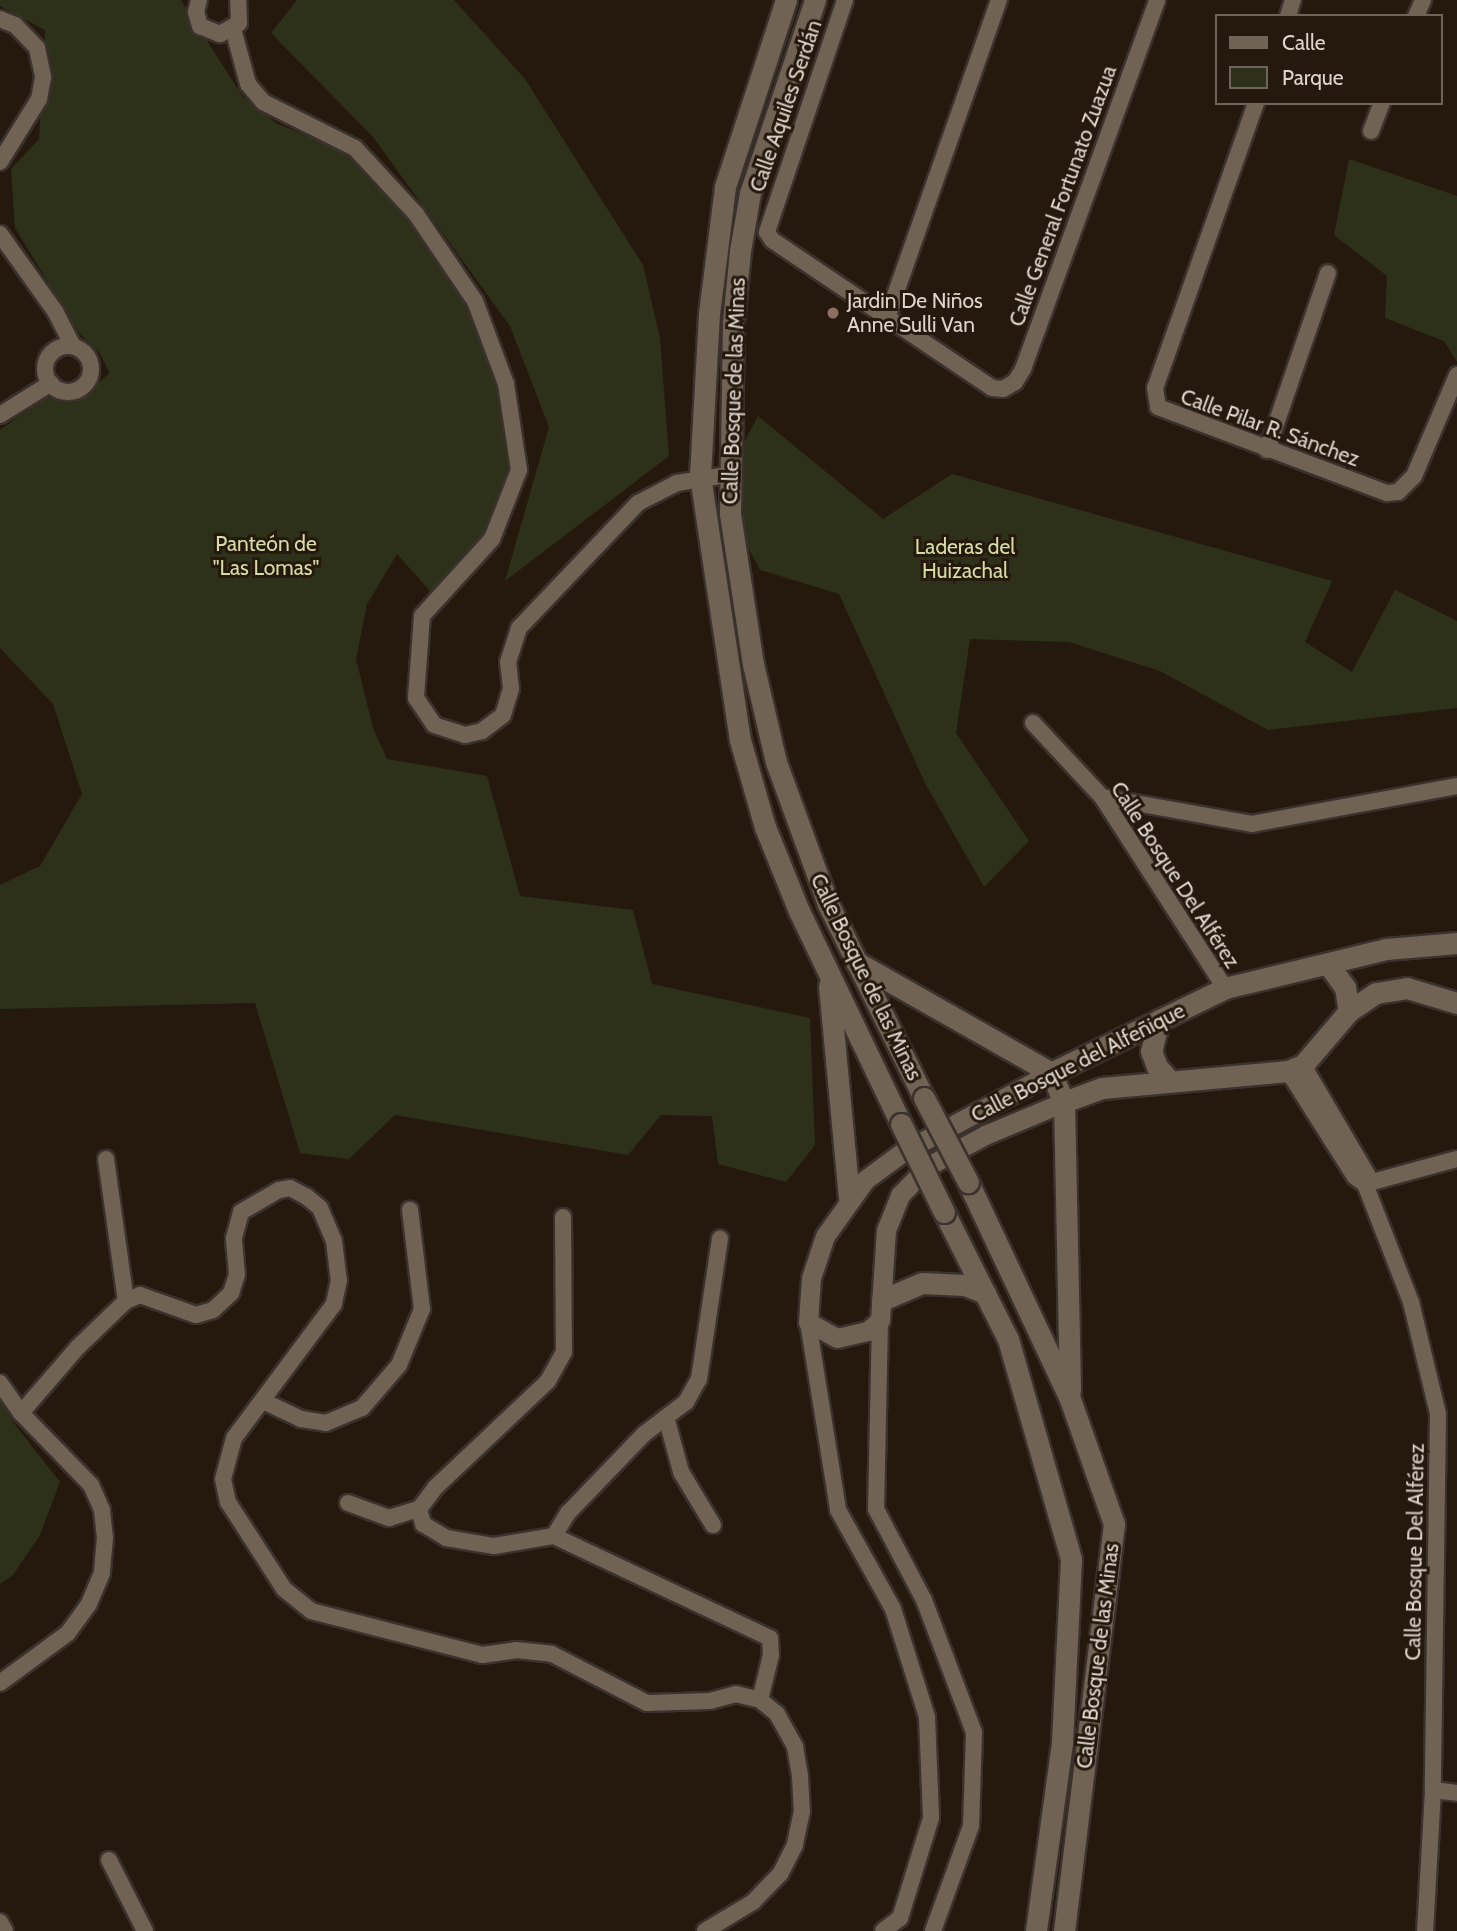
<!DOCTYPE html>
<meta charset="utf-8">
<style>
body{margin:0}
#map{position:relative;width:1457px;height:1931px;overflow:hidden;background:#24190c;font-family:Cabin,sans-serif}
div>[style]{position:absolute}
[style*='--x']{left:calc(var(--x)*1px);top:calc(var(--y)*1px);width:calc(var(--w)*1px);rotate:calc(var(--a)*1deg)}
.green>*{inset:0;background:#2e311a}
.roads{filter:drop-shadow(2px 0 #3b322d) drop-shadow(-2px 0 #3b322d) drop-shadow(0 2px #3b322d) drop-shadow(0 -2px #3b322d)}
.minor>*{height:16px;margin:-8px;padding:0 8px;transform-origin:8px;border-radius:8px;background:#716354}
.minor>.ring{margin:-8px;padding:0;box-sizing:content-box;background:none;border:16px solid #716354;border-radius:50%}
.tertiary>*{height:19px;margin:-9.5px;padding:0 9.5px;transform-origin:9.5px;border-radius:9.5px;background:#716354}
.secondary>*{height:21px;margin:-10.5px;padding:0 10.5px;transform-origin:10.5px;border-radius:10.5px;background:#716354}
.bridges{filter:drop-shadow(2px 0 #3b322d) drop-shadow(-2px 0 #3b322d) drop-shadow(0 2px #3b322d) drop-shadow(0 -2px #3b322d)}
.secondary-bridge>*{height:21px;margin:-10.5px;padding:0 10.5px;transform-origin:10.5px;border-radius:10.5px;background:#716354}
.dots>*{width:19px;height:19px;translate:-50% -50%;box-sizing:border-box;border:4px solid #24190c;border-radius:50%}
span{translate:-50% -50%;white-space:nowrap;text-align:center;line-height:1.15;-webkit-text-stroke:6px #24190c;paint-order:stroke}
.street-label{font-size:21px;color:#ddd5cc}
.poi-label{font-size:21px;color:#ddd5cc}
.left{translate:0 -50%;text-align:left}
.park-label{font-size:21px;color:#d5dca6}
.legend{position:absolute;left:1215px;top:14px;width:228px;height:91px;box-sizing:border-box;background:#24190c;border:2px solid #6e6459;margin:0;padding:9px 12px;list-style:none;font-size:21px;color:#ddd5cc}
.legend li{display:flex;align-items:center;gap:14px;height:35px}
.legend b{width:35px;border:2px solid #6e6459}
</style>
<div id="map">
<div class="green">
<div style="clip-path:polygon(0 0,181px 0,243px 97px,276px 123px,351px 154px,413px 222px,469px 305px,497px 386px,512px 469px,485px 539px,431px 592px,397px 554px,367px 604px,356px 659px,373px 728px,387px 759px,487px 776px,520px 896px,633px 910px,652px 984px,810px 1018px,815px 1145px,786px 1182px,718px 1164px,712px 1116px,661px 1115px,628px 1155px,395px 1115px,349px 1159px,300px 1153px,255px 1003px,0 1009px,0 885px,40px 866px,82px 794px,53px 704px,0 648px,0 430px,46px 397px,73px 403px,110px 373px,99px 352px,79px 333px,15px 228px,11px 169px,39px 139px,45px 30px,0 6px)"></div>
<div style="clip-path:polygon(297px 0,454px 0,525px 79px,643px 265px,660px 338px,669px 456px,505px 581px,549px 427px,510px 326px,373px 137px,271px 33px)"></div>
<div style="clip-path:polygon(1349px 159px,1457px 196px,1457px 362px,1444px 341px,1385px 318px,1387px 276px,1334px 235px)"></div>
<div style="clip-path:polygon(758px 416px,883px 519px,952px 474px,1332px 581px,1305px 642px,1352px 672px,1395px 590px,1457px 621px,1457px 708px,1268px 730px,1160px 671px,1069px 642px,970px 639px,956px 733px,1029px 841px,984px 887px,925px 783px,839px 594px,760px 570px,730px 514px,727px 475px)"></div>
<div style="clip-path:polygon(0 1397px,13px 1422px,60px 1482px,40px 1535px,13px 1575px,0 1584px)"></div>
</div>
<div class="roads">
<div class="minor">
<div style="--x:199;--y:0;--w:12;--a:104"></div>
<div style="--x:196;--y:12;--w:15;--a:74"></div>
<div style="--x:200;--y:26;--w:22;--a:22"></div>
<div style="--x:220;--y:34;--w:22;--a:-30"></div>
<div style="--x:239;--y:23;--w:23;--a:-92"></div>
<div style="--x:845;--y:0;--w:245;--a:108.6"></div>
<div style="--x:767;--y:232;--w:9;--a:58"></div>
<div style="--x:772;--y:240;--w:265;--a:33.9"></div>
<div style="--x:992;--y:388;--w:11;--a:5"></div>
<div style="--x:1003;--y:389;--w:14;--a:-30"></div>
<div style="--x:1015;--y:382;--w:15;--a:-58"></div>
<div style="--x:1023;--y:369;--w:393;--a:-70"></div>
<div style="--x:1288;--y:16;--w:17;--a:-73"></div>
<div style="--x:1416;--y:16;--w:17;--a:-66"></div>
<div style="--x:0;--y:19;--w:16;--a:22"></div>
<div style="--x:15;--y:25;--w:32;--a:46"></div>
<div style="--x:37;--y:48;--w:30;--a:78"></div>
<div style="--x:43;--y:77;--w:22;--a:100"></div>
<div style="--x:39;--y:99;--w:74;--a:121.8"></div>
<div style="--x:233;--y:29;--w:57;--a:74.7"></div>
<div style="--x:248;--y:84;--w:23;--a:50"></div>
<div style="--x:263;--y:102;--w:103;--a:26.6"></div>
<div style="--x:355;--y:148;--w:90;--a:47.3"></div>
<div style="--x:416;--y:214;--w:105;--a:55.9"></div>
<div style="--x:475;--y:301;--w:89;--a:69.5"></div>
<div style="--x:506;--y:384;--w:87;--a:81.4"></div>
<div style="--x:519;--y:470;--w:74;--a:111.4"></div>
<div style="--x:492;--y:539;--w:104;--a:132.3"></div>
<div style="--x:422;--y:616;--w:82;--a:94.2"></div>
<div style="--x:416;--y:698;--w:32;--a:56"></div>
<div style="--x:434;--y:725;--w:33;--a:18"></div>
<div style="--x:465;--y:735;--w:17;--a:-13"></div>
<div style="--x:482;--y:731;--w:26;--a:-37"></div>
<div style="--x:503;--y:715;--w:27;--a:-73"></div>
<div style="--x:511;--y:689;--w:27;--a:-96"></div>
<div style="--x:508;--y:662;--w:36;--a:-72"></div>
<div style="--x:519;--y:628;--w:173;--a:-46.4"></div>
<div style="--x:638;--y:503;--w:44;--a:-27.1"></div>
<div style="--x:677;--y:483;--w:51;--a:-9.1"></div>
<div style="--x:1256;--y:103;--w:302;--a:109.5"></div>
<div style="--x:1155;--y:388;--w:19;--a:81"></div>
<div style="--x:1158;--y:407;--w:245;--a:20.6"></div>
<div style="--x:1387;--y:493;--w:11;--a:-5"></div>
<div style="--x:1398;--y:492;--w:23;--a:-45"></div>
<div style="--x:1414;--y:476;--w:110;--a:-66.9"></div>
<div style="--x:1371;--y:131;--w:30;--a:-69"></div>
<div style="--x:0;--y:234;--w:95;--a:54.5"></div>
<div style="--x:55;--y:311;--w:39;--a:63"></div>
<div style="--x:888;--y:315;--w:334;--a:-70.6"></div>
<div class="ring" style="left:45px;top:346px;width:30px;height:30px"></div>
<div style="--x:0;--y:415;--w:60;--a:-32.1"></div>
<div style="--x:1267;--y:450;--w:187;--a:-71"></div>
<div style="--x:1033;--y:723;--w:101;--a:47"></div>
<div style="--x:1102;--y:797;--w:227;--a:57.2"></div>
<div style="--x:1102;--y:797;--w:152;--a:10.2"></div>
<div style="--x:1252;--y:824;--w:208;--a:-10.5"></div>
<div style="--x:1303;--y:1065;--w:126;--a:59.6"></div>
<div style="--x:1367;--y:1174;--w:10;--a:101"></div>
<div style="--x:1365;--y:1184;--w:127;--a:68.7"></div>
<div style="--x:1411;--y:1302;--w:115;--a:76.4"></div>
<div style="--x:1438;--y:1414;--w:376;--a:90.8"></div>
<div style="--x:1433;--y:1790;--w:141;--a:93.2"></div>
<div style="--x:1288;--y:1071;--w:125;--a:57.7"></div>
<div style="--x:1355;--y:1177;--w:12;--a:35"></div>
<div style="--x:106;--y:1159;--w:143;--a:82"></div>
<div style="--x:1365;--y:1184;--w:95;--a:-15.2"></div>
<div style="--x:563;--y:1217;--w:135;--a:89.6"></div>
<div style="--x:564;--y:1352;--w:33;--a:119"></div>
<div style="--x:548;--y:1381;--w:156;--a:136.6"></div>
<div style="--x:435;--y:1488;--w:26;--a:127"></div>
<div style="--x:419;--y:1509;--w:16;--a:75"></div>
<div style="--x:423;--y:1524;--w:27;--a:31"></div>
<div style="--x:446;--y:1538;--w:49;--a:9.5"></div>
<div style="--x:494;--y:1546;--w:61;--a:-9.5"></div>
<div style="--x:554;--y:1536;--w:239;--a:25.3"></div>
<div style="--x:770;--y:1638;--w:17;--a:87"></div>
<div style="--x:771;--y:1655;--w:46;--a:103.7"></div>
<div style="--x:880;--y:1320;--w:189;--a:91.2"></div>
<div style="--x:876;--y:1509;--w:103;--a:62.2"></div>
<div style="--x:924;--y:1600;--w:141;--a:69.3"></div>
<div style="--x:974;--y:1732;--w:94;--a:91.8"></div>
<div style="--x:971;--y:1826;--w:112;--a:109.9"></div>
<div style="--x:808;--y:1322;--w:190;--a:80.9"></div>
<div style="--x:838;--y:1510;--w:113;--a:60.9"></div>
<div style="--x:893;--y:1609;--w:113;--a:72.5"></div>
<div style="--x:927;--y:1717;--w:101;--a:87.7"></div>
<div style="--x:931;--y:1818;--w:105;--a:107.2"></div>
<div style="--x:900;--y:1918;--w:21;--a:143"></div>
<div style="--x:0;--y:1383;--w:37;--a:55"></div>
<div style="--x:21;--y:1413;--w:100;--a:45.8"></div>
<div style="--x:91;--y:1485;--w:27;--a:66"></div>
<div style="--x:102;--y:1510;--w:27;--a:84"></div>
<div style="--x:105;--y:1537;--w:36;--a:95"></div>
<div style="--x:102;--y:1573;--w:34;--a:113"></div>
<div style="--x:89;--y:1604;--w:36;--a:126"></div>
<div style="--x:68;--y:1633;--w:84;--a:143.7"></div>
<div style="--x:263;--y:1401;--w:42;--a:25.3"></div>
<div style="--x:301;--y:1419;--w:25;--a:9"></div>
<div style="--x:326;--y:1423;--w:39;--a:-23"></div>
<div style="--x:362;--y:1408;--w:57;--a:-49.3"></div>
<div style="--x:399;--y:1365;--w:61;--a:-67.7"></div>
<div style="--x:422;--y:1309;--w:100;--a:-96.9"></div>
<div style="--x:21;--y:1413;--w:87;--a:-49.2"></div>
<div style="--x:78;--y:1347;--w:66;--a:-43.8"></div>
<div style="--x:126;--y:1301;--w:15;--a:-23"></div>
<div style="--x:140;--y:1295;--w:59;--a:19.7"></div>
<div style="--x:196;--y:1315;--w:18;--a:-16"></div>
<div style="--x:213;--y:1310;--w:25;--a:-43"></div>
<div style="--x:231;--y:1293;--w:19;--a:-72"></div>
<div style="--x:237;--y:1275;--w:37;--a:-95"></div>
<div style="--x:234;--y:1238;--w:27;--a:-75"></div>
<div style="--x:241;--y:1212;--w:44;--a:-30.1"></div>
<div style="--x:279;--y:1190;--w:11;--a:-10"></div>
<div style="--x:290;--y:1188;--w:19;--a:28"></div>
<div style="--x:307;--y:1197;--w:17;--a:40"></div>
<div style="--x:320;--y:1208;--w:36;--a:67"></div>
<div style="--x:334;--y:1241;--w:39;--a:83"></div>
<div style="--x:339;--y:1280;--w:25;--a:102"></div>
<div style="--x:334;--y:1304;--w:167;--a:126.7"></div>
<div style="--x:234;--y:1438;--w:42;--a:105"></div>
<div style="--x:223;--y:1479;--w:24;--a:78"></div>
<div style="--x:228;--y:1502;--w:103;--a:57.2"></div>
<div style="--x:284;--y:1589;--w:35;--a:39"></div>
<div style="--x:311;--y:1611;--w:177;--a:14.4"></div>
<div style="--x:482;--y:1655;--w:34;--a:-8"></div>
<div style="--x:516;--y:1650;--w:36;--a:6"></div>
<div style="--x:552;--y:1654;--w:107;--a:27.3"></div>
<div style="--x:647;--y:1703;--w:63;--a:-1.8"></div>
<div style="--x:710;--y:1701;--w:27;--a:-15"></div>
<div style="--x:736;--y:1694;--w:25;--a:14"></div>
<div style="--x:760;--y:1700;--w:22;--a:39"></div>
<div style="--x:777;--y:1714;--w:38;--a:61"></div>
<div style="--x:795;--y:1747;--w:29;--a:80"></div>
<div style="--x:800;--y:1776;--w:35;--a:87"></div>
<div style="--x:802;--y:1811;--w:35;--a:102"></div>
<div style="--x:795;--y:1845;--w:33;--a:117"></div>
<div style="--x:780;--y:1874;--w:39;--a:134"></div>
<div style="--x:753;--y:1902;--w:56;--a:148.9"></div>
<div style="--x:666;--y:1417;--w:57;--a:74.7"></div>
<div style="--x:681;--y:1472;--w:62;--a:58.9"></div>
<div style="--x:348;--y:1503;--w:44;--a:20.1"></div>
<div style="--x:389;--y:1518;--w:31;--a:-17"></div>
<div style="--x:554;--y:1536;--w:27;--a:-59"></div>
<div style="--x:568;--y:1513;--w:110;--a:-46.1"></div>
<div style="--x:644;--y:1434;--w:53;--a:-37.3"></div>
<div style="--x:686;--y:1402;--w:26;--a:-61"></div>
<div style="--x:699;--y:1379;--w:142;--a:-81.5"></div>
<div style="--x:1433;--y:1790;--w:24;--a:7"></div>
<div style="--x:109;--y:1860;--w:80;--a:63.1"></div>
<div style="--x:0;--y:1922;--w:10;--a:61"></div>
</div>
<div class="tertiary">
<div style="--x:1051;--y:1073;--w:166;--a:152"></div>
<div style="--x:904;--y:1151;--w:49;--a:143.4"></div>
<div style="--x:865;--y:1180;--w:69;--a:125.5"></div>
<div style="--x:825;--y:1236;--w:44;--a:108.4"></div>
<div style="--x:811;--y:1278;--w:44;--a:93.9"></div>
<div style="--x:808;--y:1322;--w:33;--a:29"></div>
<div style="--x:837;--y:1338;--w:32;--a:-13"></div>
<div style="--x:868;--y:1331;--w:16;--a:-43"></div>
<div style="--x:880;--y:1320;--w:90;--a:-86.2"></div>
<div style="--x:886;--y:1230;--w:38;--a:-68"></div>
<div style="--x:900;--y:1195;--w:40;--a:-46"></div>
<div style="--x:928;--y:1166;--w:65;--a:-28.5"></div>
<div style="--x:985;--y:1135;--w:86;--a:-22.7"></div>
</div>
<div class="secondary">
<div style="--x:786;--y:0;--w:197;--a:108.1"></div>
<div style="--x:725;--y:187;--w:128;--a:97.2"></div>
<div style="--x:709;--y:314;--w:162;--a:93.2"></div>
<div style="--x:700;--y:476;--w:267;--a:81.4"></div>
<div style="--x:740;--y:740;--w:91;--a:74"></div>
<div style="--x:765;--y:827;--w:91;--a:68"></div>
<div style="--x:799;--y:911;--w:236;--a:64.4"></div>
<div style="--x:815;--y:0;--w:204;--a:108.6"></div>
<div style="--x:750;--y:193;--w:59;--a:99.8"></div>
<div style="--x:740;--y:251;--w:72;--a:95.6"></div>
<div style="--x:733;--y:323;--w:191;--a:90.9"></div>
<div style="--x:730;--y:514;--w:152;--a:81.3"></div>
<div style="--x:753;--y:664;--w:101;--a:76.8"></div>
<div style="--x:776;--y:762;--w:151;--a:69.9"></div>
<div style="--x:828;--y:904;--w:216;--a:63.7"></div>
<div style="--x:856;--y:962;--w:224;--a:29.6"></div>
<div style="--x:1051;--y:1073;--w:32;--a:66"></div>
<div style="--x:1064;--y:1102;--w:288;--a:88.8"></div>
<div style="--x:1328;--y:964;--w:29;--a:54"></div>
<div style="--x:1345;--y:987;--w:24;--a:81"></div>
<div style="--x:829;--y:986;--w:213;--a:84.6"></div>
<div style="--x:1159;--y:1020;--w:32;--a:104"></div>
<div style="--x:1151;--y:1051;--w:17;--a:69"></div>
<div style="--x:1157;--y:1067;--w:19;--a:47"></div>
<div style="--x:1051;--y:1073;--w:194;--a:-26"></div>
<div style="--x:1225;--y:988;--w:166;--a:-13.6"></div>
<div style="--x:1386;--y:949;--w:71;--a:-4.8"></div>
<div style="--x:1064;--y:1102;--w:40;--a:-20.2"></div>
<div style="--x:1102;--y:1088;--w:187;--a:-5.2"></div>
<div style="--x:1288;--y:1071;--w:16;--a:-22"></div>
<div style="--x:1303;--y:1065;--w:71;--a:-49.6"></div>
<div style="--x:1349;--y:1011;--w:32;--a:-34"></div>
<div style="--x:1376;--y:993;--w:31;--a:-9"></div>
<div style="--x:1407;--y:988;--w:52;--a:16.7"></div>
<div style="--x:968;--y:1182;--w:240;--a:64.8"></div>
<div style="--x:1070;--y:1399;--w:133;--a:70.6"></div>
<div style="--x:1114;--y:1524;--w:410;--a:97"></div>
<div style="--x:944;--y:1212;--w:142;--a:63.3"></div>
<div style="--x:1008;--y:1339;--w:229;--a:74"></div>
<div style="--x:1071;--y:1559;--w:184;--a:92.8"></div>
<div style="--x:1062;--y:1743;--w:190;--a:97.9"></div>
<div style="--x:882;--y:1300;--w:43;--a:-23"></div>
<div style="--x:922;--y:1283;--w:43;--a:2.7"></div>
<div style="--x:965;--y:1285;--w:22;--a:22"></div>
</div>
</div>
<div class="bridges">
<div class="secondary-bridge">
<div style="--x:924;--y:1098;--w:95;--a:62.4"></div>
<div style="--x:901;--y:1124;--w:98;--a:64"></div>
</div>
</div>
<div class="dots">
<div style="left:833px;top:313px;background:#8d6e63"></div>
</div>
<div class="street-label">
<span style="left:786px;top:106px;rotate:-71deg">Calle Aquiles Serdán</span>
<span style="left:1063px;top:196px;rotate:-70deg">Calle General Fortunato Zuazua</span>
<span style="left:734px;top:391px;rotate:-88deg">Calle Bosque de las Minas</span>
<span style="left:1270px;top:428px;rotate:20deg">Calle Pilar R. Sánchez</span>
<span style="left:1175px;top:875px;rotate:57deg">Calle Bosque Del Alférez</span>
<span style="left:866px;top:977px;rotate:64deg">Calle Bosque de las Minas</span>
<span style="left:1078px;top:1063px;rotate:-27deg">Calle Bosque del Alfeñique</span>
<span style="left:1415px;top:1552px;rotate:-89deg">Calle Bosque Del Alférez</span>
<span style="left:1098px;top:1656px;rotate:-83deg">Calle Bosque de las Minas</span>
</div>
<div class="poi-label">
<span class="left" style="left:847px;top:313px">Jardin De Niños<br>Anne Sulli Van</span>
</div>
<div class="park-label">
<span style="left:266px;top:556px">Panteón de<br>"Las Lomas"</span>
<span style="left:965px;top:559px">Laderas del<br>Huizachal</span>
</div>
<ul class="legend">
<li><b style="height:9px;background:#716354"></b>Calle</li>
<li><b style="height:19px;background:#2e311a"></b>Parque</li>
</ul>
</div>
